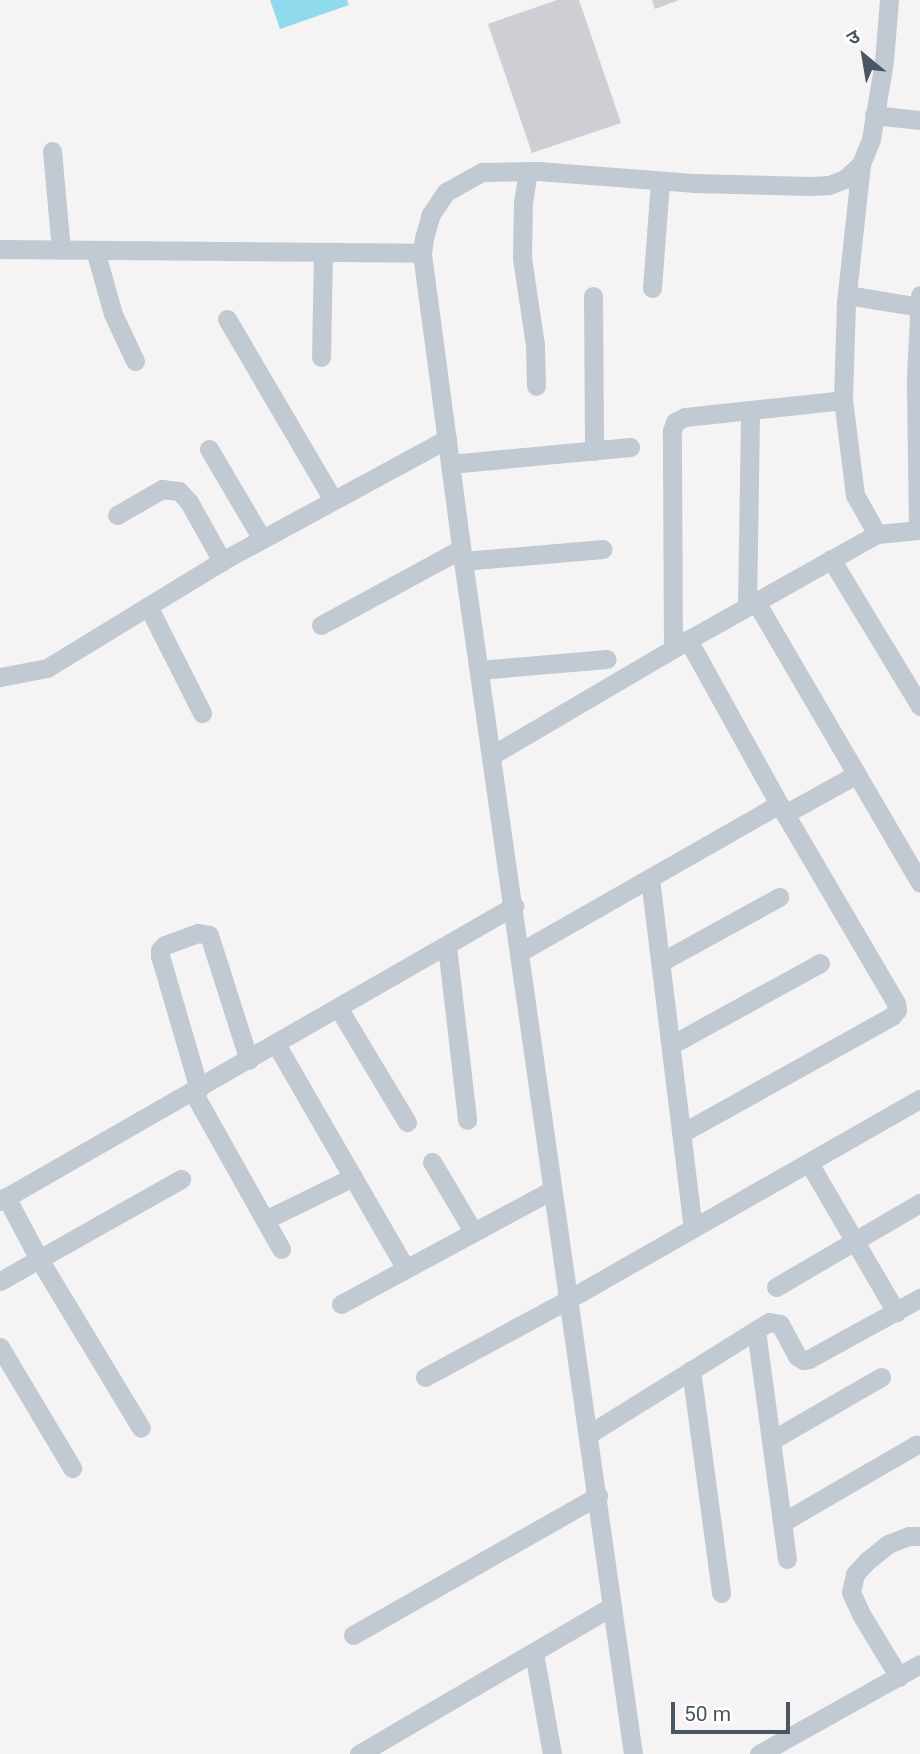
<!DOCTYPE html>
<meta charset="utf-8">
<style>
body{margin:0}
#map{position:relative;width:920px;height:1754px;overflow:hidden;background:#f5f3f3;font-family:Roboto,"Noto Sans Devanagari",sans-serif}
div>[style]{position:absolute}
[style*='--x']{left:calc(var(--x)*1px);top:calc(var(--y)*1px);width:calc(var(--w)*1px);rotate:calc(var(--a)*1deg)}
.water>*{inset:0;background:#90daee}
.building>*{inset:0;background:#cdcfd5}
.minor>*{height:19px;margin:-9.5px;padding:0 9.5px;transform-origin:9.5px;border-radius:9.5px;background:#c1cad2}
span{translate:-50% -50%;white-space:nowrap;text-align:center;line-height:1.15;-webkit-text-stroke:7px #fff;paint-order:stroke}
.north{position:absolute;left:829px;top:21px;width:70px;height:70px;-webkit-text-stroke:5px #fff;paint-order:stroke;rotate:330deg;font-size:19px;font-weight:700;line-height:28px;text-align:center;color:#4a5661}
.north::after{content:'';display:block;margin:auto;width:24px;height:32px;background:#4a5661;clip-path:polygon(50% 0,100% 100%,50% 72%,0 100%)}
.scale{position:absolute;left:671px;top:1702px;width:119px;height:32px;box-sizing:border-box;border:4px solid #4a5661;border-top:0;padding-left:9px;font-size:21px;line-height:24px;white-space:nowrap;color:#4a5661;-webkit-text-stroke:5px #fff;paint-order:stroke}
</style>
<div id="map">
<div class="water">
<div style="clip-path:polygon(270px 0,347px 0,349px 5px,280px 29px)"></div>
</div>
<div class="building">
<div style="clip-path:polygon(557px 0,579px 0,621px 123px,532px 153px,488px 24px)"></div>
<div style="clip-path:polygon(652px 0,679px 0,655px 9px)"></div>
</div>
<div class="minor">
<div style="--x:874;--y:115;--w:46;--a:6.2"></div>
<div style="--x:52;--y:151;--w:99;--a:84.8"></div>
<div style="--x:861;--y:164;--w:139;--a:96.2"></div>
<div style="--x:846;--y:302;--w:98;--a:91.8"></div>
<div style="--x:843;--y:400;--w:96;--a:82.8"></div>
<div style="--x:855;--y:495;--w:45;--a:60.6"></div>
<div style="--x:528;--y:171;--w:30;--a:99"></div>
<div style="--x:523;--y:201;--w:57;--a:91"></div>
<div style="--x:522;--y:258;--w:88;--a:81.5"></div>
<div style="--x:535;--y:345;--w:41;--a:88.6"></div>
<div style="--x:0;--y:249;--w:422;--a:0.5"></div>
<div style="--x:95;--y:250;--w:66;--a:74.3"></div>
<div style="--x:113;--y:314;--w:52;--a:64.9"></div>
<div style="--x:652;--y:288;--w:107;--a:-85.7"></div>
<div style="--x:847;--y:295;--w:74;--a:9.3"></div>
<div style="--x:593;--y:296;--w:155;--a:89.6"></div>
<div style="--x:227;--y:319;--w:210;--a:59.6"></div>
<div style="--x:321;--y:357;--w:105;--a:-88.9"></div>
<div style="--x:209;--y:449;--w:104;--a:59.5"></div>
<div style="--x:450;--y:464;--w:181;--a:-5.4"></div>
<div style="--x:117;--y:515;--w:52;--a:-30"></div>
<div style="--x:162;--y:489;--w:17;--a:7"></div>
<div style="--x:179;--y:491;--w:15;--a:48"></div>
<div style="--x:189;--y:502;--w:68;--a:60.8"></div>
<div style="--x:918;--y:530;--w:152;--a:-90.8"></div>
<div style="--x:916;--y:378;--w:83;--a:-87.2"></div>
<div style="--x:831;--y:559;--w:172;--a:58.8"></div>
<div style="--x:463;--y:561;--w:140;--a:-4.9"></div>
<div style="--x:756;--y:602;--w:325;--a:59.7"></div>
<div style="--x:148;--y:606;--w:120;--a:63.2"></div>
<div style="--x:747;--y:607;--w:196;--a:-89.1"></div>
<div style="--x:321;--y:625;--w:159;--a:-28.5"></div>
<div style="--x:673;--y:649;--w:218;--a:-90.3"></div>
<div style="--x:672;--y:431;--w:9;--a:-72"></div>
<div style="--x:675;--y:422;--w:11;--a:-27"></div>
<div style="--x:685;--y:417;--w:159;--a:-6.1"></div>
<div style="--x:479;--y:670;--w:128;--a:-4.9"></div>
<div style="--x:0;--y:677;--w:48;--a:-10.8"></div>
<div style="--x:47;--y:668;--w:205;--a:-31.4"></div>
<div style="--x:222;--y:561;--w:256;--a:-28.5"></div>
<div style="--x:492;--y:755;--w:227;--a:-30.4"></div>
<div style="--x:688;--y:640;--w:217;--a:-29.3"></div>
<div style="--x:877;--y:534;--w:43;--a:-5.3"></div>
<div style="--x:780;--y:805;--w:10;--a:61"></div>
<div style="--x:785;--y:814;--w:82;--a:-29.1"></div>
<div style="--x:650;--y:879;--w:352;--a:83"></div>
<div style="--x:447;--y:946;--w:175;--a:83.4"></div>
<div style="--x:520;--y:952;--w:298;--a:-29.7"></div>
<div style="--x:779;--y:804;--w:188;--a:-119"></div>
<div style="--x:661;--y:962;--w:135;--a:-28.8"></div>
<div style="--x:339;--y:1009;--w:132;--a:59"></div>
<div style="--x:276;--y:1044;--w:258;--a:60"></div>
<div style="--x:671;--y:1045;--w:170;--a:-28.8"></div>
<div style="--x:199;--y:1089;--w:139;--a:-106.3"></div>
<div style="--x:160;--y:956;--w:6;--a:-90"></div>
<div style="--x:160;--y:950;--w:7;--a:-45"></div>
<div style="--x:165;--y:945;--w:35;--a:-20"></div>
<div style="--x:198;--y:933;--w:11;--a:10"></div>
<div style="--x:209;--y:935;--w:131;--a:72.3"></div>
<div style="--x:193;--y:1092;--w:180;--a:60.7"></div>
<div style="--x:682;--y:1133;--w:240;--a:-29.1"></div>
<div style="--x:892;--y:1016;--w:8;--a:-50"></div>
<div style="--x:897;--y:1010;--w:7;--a:-98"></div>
<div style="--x:896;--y:1003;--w:219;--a:-120.4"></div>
<div style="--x:432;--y:1162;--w:80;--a:59.3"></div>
<div style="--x:809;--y:1163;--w:173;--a:59.7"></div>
<div style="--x:6;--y:1197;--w:70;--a:62"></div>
<div style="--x:39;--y:1259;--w:197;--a:58.9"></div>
<div style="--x:0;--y:1201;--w:593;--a:-29.85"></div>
<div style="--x:265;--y:1220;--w:98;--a:-26"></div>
<div style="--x:0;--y:1281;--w:208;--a:-29.4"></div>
<div style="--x:776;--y:1287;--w:167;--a:-30.3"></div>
<div style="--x:341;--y:1304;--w:238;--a:-28.4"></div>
<div style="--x:756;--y:1330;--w:231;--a:82.3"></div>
<div style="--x:0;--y:1347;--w:141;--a:59.2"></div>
<div style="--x:691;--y:1370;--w:225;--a:82.3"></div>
<div style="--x:425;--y:1377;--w:164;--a:-28.4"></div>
<div style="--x:569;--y:1299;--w:404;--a:-29.7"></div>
<div style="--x:589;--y:1434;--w:212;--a:-31.9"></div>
<div style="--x:769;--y:1322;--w:11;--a:10"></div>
<div style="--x:780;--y:1324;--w:36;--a:62"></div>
<div style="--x:797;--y:1356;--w:7;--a:34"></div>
<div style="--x:803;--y:1360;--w:6;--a:-9"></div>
<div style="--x:809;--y:1359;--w:127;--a:-28.8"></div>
<div style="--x:772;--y:1440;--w:126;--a:-30"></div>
<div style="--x:783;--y:1522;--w:154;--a:-30.1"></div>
<div style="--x:353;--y:1635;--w:282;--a:-29.6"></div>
<div style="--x:534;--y:1653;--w:103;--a:79.9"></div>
<div style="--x:899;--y:1677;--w:71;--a:-121.2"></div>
<div style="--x:862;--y:1616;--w:26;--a:-115"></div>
<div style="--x:851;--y:1592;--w:18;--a:-77"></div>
<div style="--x:855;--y:1574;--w:18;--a:-47"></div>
<div style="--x:867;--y:1561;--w:27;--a:-39"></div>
<div style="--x:888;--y:1544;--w:22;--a:-21"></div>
<div style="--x:909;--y:1536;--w:11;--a:0"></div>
<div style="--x:359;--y:1754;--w:293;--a:-30.3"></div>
<div style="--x:633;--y:1754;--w:1205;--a:-98.11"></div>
<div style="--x:463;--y:561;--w:311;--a:-97.6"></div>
<div style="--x:422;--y:253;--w:15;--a:-82"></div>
<div style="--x:424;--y:238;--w:25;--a:-74"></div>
<div style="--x:431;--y:214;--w:27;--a:-56"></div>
<div style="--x:446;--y:192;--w:41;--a:-29.1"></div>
<div style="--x:482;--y:172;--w:56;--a:-1"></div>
<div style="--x:538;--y:171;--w:155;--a:4.4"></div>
<div style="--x:693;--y:183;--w:118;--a:1.5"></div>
<div style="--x:811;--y:186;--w:18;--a:-3"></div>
<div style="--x:829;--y:185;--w:17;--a:-21"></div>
<div style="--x:845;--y:179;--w:22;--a:-43"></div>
<div style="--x:861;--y:164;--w:27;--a:-68"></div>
<div style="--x:871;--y:139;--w:79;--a:-80.5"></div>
<div style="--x:884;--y:61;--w:61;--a:-85.3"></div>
<div style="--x:759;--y:1754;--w:184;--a:-29.2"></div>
</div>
<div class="north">उ</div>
<div class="scale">50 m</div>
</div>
